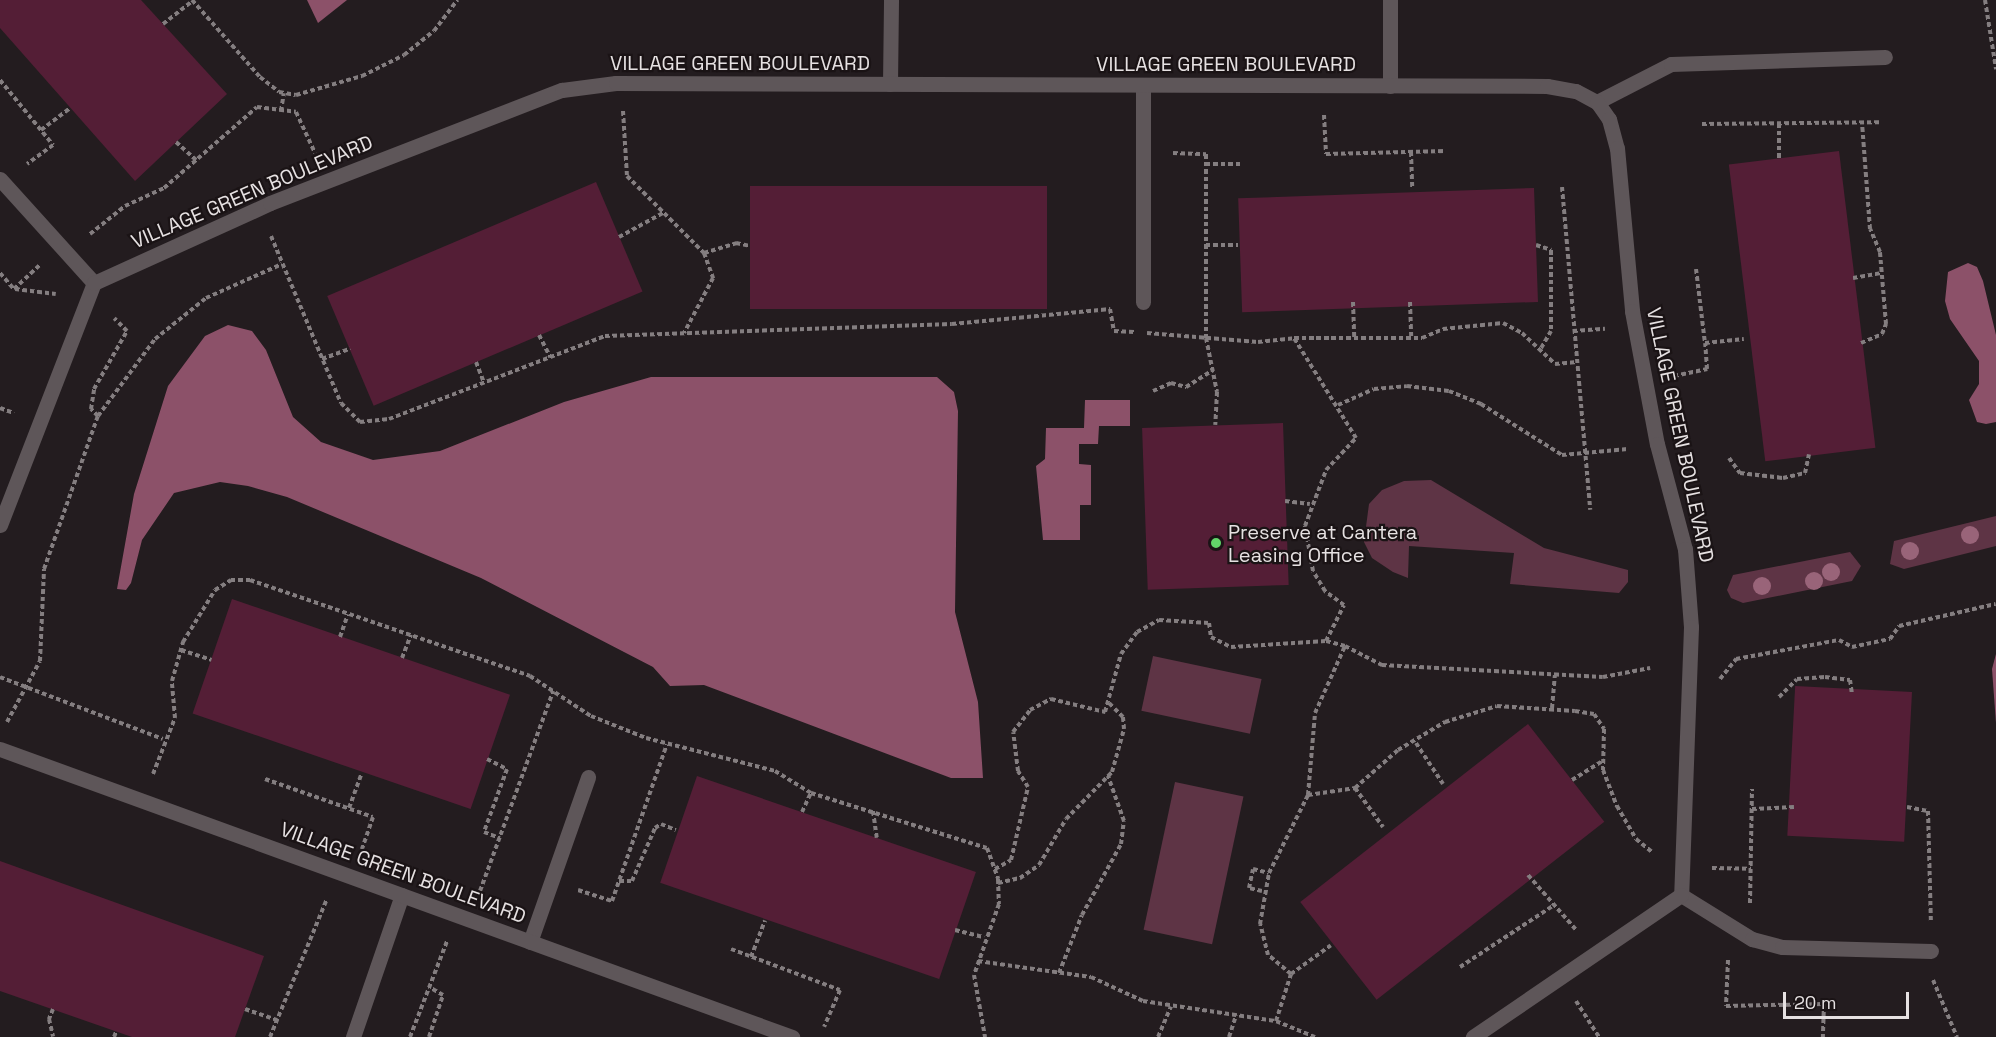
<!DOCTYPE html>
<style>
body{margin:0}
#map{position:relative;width:1996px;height:1037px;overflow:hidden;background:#231c1f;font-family:"Space Grotesk",sans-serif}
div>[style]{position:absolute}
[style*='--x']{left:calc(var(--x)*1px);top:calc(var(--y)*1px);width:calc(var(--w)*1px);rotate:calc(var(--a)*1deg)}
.green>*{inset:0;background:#5e3445;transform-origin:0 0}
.water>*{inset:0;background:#8c5169}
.building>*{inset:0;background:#541e36;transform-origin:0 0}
.path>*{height:4px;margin-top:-2px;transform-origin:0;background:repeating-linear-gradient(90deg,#847e80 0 4.5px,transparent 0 7.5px)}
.lane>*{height:15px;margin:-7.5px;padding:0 7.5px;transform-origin:7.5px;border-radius:7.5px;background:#5e5659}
.street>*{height:15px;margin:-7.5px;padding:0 7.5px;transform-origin:7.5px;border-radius:7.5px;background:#5e5659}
.trees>*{width:18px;height:18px;margin:-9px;border-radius:50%;background:#996479}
.dots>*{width:16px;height:16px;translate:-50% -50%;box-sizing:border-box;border:3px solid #1a1315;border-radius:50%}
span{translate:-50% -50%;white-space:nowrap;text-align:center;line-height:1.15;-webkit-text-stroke:4.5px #1a1315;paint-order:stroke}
.street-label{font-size:20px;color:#e6e1e2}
.poi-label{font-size:20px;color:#e6e1e2}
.left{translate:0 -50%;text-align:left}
.scale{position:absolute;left:1783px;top:992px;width:126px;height:27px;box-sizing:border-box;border:3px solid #e6e1e2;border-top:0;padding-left:8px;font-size:18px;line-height:21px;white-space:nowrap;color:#e6e1e2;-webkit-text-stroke:4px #1a1315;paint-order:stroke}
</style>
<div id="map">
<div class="green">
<div style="clip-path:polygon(1431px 480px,1544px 548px,1628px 570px,1628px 582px,1619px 593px,1510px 584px,1514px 553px,1409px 546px,1408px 578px,1393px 572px,1372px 558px,1364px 542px,1369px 504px,1382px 490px,1404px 481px)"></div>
<div style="clip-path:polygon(1996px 516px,1996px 546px,1904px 569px,1890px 564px,1894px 541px)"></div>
<div style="clip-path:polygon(1850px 552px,1861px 566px,1852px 581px,1743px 603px,1731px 598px,1727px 590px,1733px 575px)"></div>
<div style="left:1153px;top:656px;width:111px;height:56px;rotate:12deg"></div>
<div style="left:1175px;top:782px;width:70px;height:151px;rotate:12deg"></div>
</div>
<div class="water">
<div style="clip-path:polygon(307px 0,347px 0,318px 23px)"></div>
<div style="clip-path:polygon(1968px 263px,1977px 267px,1983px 281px,1996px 335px,1996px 422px,1986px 424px,1977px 422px,1969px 400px,1979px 384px,1979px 361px,1950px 319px,1945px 301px,1948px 272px)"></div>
<div style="clip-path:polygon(228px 325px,252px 331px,266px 350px,293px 417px,321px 442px,373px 460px,440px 451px,564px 402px,651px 377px,937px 377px,954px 392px,958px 411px,955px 612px,978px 702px,983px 778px,951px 778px,704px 685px,670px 686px,653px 667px,481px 578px,287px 497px,248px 486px,220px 482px,174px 493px,142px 540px,131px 583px,126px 590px,117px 589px,134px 494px,168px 386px,205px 336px)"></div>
<div style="clip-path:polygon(1085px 400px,1130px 400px,1130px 426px,1099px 426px,1098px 444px,1079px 444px,1079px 464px,1091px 465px,1091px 505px,1080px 505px,1080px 540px,1043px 540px,1036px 466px,1045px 459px,1046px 428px,1084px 428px)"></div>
<div style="clip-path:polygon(1996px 654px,1996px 723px,1992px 669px)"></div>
</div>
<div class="building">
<div style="clip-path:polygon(0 0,141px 0,227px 94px,135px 181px,0 28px)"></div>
<div style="left:1839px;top:151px;width:299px;height:111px;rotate:83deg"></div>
<div style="left:596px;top:182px;width:119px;height:292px;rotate:67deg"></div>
<div style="left:750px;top:186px;width:297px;height:123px"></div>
<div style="left:1534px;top:188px;width:114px;height:296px;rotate:88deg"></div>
<div style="left:1283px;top:423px;width:162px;height:141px;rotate:88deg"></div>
<div style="left:232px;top:599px;width:294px;height:121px;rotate:19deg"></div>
<div style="left:1912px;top:692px;width:150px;height:117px;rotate:93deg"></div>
<div style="left:1528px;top:724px;width:124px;height:289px;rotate:52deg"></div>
<div style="left:697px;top:776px;width:295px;height:113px;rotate:19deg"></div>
<div style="clip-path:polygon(0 861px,264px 956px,235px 1037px,132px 1037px,0 991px)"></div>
</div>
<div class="path">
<div style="--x:192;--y:0;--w:103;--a:48.6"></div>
<div style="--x:260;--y:77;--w:24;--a:38"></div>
<div style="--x:279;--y:92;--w:17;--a:10"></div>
<div style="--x:296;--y:95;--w:69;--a:-16.1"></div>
<div style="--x:362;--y:76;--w:47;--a:-26.6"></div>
<div style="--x:404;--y:55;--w:38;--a:-39"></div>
<div style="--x:434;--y:31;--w:39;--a:-53"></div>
<div style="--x:1985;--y:0;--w:70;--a:80.9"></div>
<div style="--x:163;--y:24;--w:37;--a:-38"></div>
<div style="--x:0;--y:80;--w:84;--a:50.8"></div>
<div style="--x:53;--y:145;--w:32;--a:144"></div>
<div style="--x:281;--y:111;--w:18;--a:-81"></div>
<div style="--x:623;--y:111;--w:65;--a:86.5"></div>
<div style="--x:627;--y:176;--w:109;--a:45"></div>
<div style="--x:704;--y:253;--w:27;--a:70"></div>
<div style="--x:713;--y:278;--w:62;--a:117.8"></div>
<div style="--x:1324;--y:115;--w:39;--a:87"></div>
<div style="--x:1326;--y:154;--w:120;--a:-1.4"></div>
<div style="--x:1779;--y:123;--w:35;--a:90"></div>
<div style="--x:1702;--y:124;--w:177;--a:-0.6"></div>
<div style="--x:41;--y:130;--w:36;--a:-37"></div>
<div style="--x:176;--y:142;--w:27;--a:42"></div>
<div style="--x:1411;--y:152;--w:37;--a:88"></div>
<div style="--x:1173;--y:153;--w:33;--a:2"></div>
<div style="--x:1206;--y:154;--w:184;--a:90"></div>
<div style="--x:1206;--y:338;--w:55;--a:78.5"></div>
<div style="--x:1217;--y:392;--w:33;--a:93"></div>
<div style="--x:1206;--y:164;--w:36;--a:0"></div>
<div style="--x:1562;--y:187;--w:324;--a:85"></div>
<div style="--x:90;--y:234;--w:45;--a:-38.7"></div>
<div style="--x:125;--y:206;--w:43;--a:-24.8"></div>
<div style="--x:164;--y:188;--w:123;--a:-41.1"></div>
<div style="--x:257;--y:107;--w:39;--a:7"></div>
<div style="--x:296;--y:112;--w:45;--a:65.1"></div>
<div style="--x:271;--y:236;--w:181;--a:67.3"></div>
<div style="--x:341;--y:403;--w:27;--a:45"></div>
<div style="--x:360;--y:422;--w:29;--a:-6"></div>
<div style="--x:389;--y:419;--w:231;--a:-21"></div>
<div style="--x:605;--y:336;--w:347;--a:-2"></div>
<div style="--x:952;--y:324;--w:159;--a:-5.4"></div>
<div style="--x:1110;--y:309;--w:22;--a:80"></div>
<div style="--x:1114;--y:331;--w:20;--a:3"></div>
<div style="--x:619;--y:237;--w:50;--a:-28.6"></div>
<div style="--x:1206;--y:245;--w:32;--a:0"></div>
<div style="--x:1536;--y:245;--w:16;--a:18"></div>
<div style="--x:1551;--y:250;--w:81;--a:90"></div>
<div style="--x:1551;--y:331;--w:22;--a:120"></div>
<div style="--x:704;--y:253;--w:34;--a:-17"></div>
<div style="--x:736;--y:243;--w:14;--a:12"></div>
<div style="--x:1696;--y:269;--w:75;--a:83.1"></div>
<div style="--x:0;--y:273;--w:21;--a:49"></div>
<div style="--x:14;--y:289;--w:35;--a:-43"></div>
<div style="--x:1853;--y:278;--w:28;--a:-10"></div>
<div style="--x:15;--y:289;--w:41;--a:7"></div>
<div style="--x:1353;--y:302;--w:36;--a:88"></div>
<div style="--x:1410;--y:302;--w:36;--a:88"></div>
<div style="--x:1573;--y:331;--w:32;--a:-4"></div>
<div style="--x:1147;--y:333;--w:111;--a:4.6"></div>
<div style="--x:1258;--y:342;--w:36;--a:-6"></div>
<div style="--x:539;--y:335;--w:25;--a:63"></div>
<div style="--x:1861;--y:343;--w:23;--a:-23"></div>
<div style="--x:1882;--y:334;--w:11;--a:-68"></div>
<div style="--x:1886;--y:324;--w:72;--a:-94.8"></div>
<div style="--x:1880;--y:252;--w:25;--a:-113"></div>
<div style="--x:1870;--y:229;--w:107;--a:-94.3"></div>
<div style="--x:322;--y:359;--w:30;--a:-20"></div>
<div style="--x:476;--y:362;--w:22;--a:69"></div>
<div style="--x:1674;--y:376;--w:34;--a:-12"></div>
<div style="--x:1707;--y:369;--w:26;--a:-94"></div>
<div style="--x:1705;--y:343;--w:39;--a:-6"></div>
<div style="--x:1153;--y:391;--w:20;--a:-24"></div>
<div style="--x:1171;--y:383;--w:16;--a:15"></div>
<div style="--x:1186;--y:387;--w:32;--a:-32"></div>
<div style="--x:1338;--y:405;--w:39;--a:-24"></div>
<div style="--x:1374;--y:389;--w:33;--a:-5"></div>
<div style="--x:1407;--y:386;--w:42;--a:6.8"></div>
<div style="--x:1449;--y:391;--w:35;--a:22"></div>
<div style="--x:1481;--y:404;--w:96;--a:32.2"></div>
<div style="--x:1562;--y:455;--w:66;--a:-5.2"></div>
<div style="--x:0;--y:408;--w:15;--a:20"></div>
<div style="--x:98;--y:416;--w:10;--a:-135"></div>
<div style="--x:91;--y:409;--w:20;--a:-81"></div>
<div style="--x:94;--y:389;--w:67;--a:-60.4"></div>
<div style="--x:127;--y:331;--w:18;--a:-135"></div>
<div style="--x:1729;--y:458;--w:19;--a:54"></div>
<div style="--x:1740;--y:473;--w:43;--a:6.6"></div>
<div style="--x:1783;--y:478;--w:23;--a:-13"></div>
<div style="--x:1805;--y:473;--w:19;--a:-78"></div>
<div style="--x:1285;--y:501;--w:25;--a:7"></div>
<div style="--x:340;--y:637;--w:24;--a:-71"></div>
<div style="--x:1345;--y:646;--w:20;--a:-165"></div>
<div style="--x:1326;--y:641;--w:40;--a:-63.4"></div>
<div style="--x:1344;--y:605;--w:24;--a:-144"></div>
<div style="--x:1325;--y:591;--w:23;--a:-121"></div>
<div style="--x:1313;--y:571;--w:46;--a:-100.1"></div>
<div style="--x:1305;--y:526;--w:60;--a:-69.4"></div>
<div style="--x:1326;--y:470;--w:44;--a:-46.8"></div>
<div style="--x:1356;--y:438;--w:118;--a:-121.8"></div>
<div style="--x:1294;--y:338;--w:128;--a:0"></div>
<div style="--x:1422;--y:338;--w:23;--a:-23"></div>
<div style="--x:1443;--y:329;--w:60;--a:-5.7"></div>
<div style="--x:1503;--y:323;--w:21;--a:28"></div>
<div style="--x:1522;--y:333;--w:45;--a:43.2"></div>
<div style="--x:1555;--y:364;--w:22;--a:-5"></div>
<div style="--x:181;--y:650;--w:32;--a:18"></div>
<div style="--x:402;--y:658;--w:25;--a:-69"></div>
<div style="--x:0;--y:677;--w:174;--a:20.8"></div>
<div style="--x:1720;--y:679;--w:26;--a:-51"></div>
<div style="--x:1736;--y:659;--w:105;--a:-10.5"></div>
<div style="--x:1839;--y:640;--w:15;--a:28"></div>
<div style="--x:1852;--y:647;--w:39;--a:-12"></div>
<div style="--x:1890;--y:639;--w:16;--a:-55"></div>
<div style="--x:1899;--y:626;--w:99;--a:-12.8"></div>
<div style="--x:1779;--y:697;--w:25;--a:-45"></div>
<div style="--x:1797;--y:679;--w:28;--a:-4"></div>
<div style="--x:1825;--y:677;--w:25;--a:7"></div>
<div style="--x:1850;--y:680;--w:14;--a:82"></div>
<div style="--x:1552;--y:708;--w:33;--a:-85"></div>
<div style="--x:7;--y:722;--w:69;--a:-61.6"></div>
<div style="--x:40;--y:661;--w:92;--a:-87.5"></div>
<div style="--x:44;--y:569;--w:162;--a:-70.6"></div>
<div style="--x:98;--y:416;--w:96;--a:-53.5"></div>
<div style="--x:155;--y:339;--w:65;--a:-38.8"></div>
<div style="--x:206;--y:298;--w:83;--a:-24.1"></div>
<div style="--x:1416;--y:743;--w:49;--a:56.6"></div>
<div style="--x:487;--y:759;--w:22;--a:27"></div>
<div style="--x:507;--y:769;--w:67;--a:110.1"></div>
<div style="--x:484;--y:832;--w:17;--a:21"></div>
<div style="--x:153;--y:774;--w:60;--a:-68.6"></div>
<div style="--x:175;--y:718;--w:37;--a:-95"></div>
<div style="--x:172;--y:681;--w:41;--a:-74.2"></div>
<div style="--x:183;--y:642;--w:61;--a:-58.4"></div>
<div style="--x:215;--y:590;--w:19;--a:-32"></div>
<div style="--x:231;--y:580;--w:19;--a:0"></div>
<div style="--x:250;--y:580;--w:296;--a:18.9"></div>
<div style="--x:530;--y:676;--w:73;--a:33.3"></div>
<div style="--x:591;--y:716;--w:59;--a:21.8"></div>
<div style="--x:646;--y:738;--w:133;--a:14.3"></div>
<div style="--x:775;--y:771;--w:42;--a:31.4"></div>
<div style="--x:811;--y:793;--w:184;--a:17.4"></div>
<div style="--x:987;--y:848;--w:33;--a:70"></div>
<div style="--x:998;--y:879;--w:25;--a:88"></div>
<div style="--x:999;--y:904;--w:75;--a:109.4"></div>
<div style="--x:974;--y:975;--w:63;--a:79.9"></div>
<div style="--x:265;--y:779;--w:114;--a:19.4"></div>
<div style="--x:373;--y:817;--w:34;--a:109"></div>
<div style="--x:1572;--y:780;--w:38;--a:-32"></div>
<div style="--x:1355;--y:788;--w:48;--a:54.3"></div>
<div style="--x:1308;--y:795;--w:82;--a:-85.1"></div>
<div style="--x:1315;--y:713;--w:73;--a:-65.9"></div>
<div style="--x:1345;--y:646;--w:42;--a:27.2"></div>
<div style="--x:1382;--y:665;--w:221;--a:3.1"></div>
<div style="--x:1603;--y:677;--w:48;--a:-10.8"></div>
<div style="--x:1907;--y:807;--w:21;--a:11"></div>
<div style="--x:1928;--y:811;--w:111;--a:88.5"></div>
<div style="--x:349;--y:808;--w:35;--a:-70"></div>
<div style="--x:1752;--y:809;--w:42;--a:-2.7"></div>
<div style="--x:873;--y:811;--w:27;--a:82"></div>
<div style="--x:802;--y:812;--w:21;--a:-65"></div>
<div style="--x:1712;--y:868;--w:39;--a:1"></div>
<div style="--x:995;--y:869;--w:18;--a:-29"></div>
<div style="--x:1011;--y:860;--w:75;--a:-76.9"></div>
<div style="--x:1028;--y:787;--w:19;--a:-122"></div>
<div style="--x:1018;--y:771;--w:39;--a:-97"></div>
<div style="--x:1013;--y:732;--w:28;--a:-52"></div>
<div style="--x:1030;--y:710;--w:24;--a:-28"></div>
<div style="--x:1051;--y:699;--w:56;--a:13.5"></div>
<div style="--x:1105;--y:712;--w:60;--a:-74.6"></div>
<div style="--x:1121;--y:654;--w:27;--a:-54"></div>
<div style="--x:1137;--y:632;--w:25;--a:-29"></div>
<div style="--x:1159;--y:620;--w:50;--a:3.4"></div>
<div style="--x:1209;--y:623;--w:14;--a:82"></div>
<div style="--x:1211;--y:637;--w:22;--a:27"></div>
<div style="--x:1231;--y:647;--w:95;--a:-3.6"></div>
<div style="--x:1528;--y:875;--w:74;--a:48.8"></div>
<div style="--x:619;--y:881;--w:13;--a:0"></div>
<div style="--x:632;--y:881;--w:58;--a:-66.5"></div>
<div style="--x:655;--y:828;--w:7;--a:-34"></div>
<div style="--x:661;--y:824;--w:16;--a:22"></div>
<div style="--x:998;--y:883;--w:23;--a:-13"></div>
<div style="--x:1020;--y:878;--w:23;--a:-34"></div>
<div style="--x:1039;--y:865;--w:53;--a:-59.6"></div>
<div style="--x:1066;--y:819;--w:66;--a:-45.6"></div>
<div style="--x:1112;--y:772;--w:45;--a:-74.4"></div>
<div style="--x:1124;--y:729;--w:12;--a:-95"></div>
<div style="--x:1123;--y:717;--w:20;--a:-135"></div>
<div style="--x:578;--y:890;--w:36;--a:18"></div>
<div style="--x:612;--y:901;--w:166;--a:-70.7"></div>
<div style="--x:480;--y:891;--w:213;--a:-69.9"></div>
<div style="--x:1262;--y:891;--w:13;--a:-167"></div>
<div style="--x:1249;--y:888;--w:19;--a:-78"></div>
<div style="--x:1253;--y:869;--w:16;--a:14"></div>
<div style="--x:1750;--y:903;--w:114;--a:-89"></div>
<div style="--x:955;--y:930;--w:30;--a:14"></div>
<div style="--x:731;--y:949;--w:116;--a:20.6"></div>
<div style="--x:840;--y:990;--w:40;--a:113.4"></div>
<div style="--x:751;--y:957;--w:39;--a:-69"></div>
<div style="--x:1728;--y:960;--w:46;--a:92.5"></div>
<div style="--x:1726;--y:1006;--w:98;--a:-1.2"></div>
<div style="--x:1824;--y:1004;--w:33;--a:92"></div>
<div style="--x:978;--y:961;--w:114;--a:8.1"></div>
<div style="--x:1091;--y:977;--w:57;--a:24.8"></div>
<div style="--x:1143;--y:1001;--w:134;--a:8.6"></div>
<div style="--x:1460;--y:967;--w:113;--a:-33.4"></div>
<div style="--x:1059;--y:973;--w:62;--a:-68.4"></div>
<div style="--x:1082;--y:915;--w:81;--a:-61.2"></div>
<div style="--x:1121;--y:844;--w:23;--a:-83"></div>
<div style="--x:1124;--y:821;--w:48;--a:-109.6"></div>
<div style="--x:1291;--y:974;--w:49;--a:-35.9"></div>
<div style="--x:1933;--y:980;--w:62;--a:67.2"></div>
<div style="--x:1576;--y:1001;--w:43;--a:57.4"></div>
<div style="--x:53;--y:1009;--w:11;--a:112"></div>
<div style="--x:49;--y:1019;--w:18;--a:77"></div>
<div style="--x:245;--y:1009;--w:34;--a:19"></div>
<div style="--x:114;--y:1037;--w:5;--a:-68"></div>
<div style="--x:270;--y:1037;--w:149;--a:-67.6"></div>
<div style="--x:410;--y:1037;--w:103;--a:-68.9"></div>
<div style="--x:429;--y:1037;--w:44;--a:-71.6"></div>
<div style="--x:443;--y:995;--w:16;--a:-150"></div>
<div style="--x:1158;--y:1037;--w:33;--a:-67"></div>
<div style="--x:1229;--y:1037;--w:23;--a:-72"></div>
<div style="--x:1315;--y:1037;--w:42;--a:-157.7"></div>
<div style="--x:1276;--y:1021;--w:49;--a:-72.3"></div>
<div style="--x:1291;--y:974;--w:30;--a:-140"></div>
<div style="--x:1268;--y:955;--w:32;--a:-104"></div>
<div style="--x:1260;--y:924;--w:52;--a:-80"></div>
<div style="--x:1269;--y:873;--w:87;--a:-63.4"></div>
<div style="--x:1308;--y:795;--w:48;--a:-8.5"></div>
<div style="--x:1355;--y:788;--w:57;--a:-41.5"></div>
<div style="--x:1398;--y:750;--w:55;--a:-30.8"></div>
<div style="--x:1445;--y:722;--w:54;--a:-17.1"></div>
<div style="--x:1497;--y:706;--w:78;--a:3.7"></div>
<div style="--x:1575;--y:711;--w:19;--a:9"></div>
<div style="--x:1594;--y:714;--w:18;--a:56"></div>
<div style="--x:1604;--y:729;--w:41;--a:91.4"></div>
<div style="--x:1603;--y:770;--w:39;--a:69"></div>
<div style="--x:1617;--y:806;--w:38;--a:60"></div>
<div style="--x:1636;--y:839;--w:22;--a:39"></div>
</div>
<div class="lane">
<div style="--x:1390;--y:0;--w:86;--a:90"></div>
<div style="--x:890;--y:84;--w:84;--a:-89.3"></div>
<div style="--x:1597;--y:102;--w:83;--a:-27.2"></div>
<div style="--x:1671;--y:64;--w:214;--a:-1.9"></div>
<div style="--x:1143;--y:302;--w:217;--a:-90"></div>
<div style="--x:1681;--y:895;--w:84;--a:31.8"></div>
<div style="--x:1752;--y:939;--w:31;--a:15"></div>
<div style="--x:1782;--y:947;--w:149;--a:1.5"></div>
<div style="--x:530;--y:942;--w:175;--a:-70.6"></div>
<div style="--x:353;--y:1037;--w:150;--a:-71"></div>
</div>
<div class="street">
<div style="--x:0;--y:179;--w:140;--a:47.9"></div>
<div style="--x:0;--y:525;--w:260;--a:-68.8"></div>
<div style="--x:94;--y:283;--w:193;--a:-24.4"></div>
<div style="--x:270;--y:203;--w:313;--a:-21.2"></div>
<div style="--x:562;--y:90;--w:54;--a:-7.4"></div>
<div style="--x:616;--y:83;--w:931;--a:0.18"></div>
<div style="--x:1547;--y:86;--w:29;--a:10"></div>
<div style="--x:1576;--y:91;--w:24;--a:28"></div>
<div style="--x:1597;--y:102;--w:21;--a:55"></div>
<div style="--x:1609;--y:119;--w:30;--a:75"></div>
<div style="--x:1617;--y:148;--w:164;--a:84.7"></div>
<div style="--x:1632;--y:311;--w:135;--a:79.4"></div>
<div style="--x:1657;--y:444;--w:109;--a:75.1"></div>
<div style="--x:1685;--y:549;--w:78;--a:85.6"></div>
<div style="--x:1691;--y:627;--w:268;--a:92.1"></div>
<div style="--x:1681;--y:895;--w:252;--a:145.7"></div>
<div style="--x:0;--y:749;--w:843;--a:19.98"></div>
</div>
<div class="trees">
<div style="left:1970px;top:535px"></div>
<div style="left:1910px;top:551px"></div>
<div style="left:1831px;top:572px"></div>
<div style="left:1814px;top:581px"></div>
<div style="left:1762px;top:586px"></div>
</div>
<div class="dots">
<div style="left:1216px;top:543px;background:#62d469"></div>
</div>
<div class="street-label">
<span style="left:740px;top:63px">VILLAGE GREEN BOULEVARD</span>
<span style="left:1226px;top:64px">VILLAGE GREEN BOULEVARD</span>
<span style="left:252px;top:192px;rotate:-23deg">VILLAGE GREEN BOULEVARD</span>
<span style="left:1680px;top:435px;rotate:78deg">VILLAGE GREEN BOULEVARD</span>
<span style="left:403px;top:873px;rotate:20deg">VILLAGE GREEN BOULEVARD</span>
</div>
<div class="poi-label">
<span class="left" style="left:1228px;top:544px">Preserve at Cantera<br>Leasing Office</span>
</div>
<div class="scale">20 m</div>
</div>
